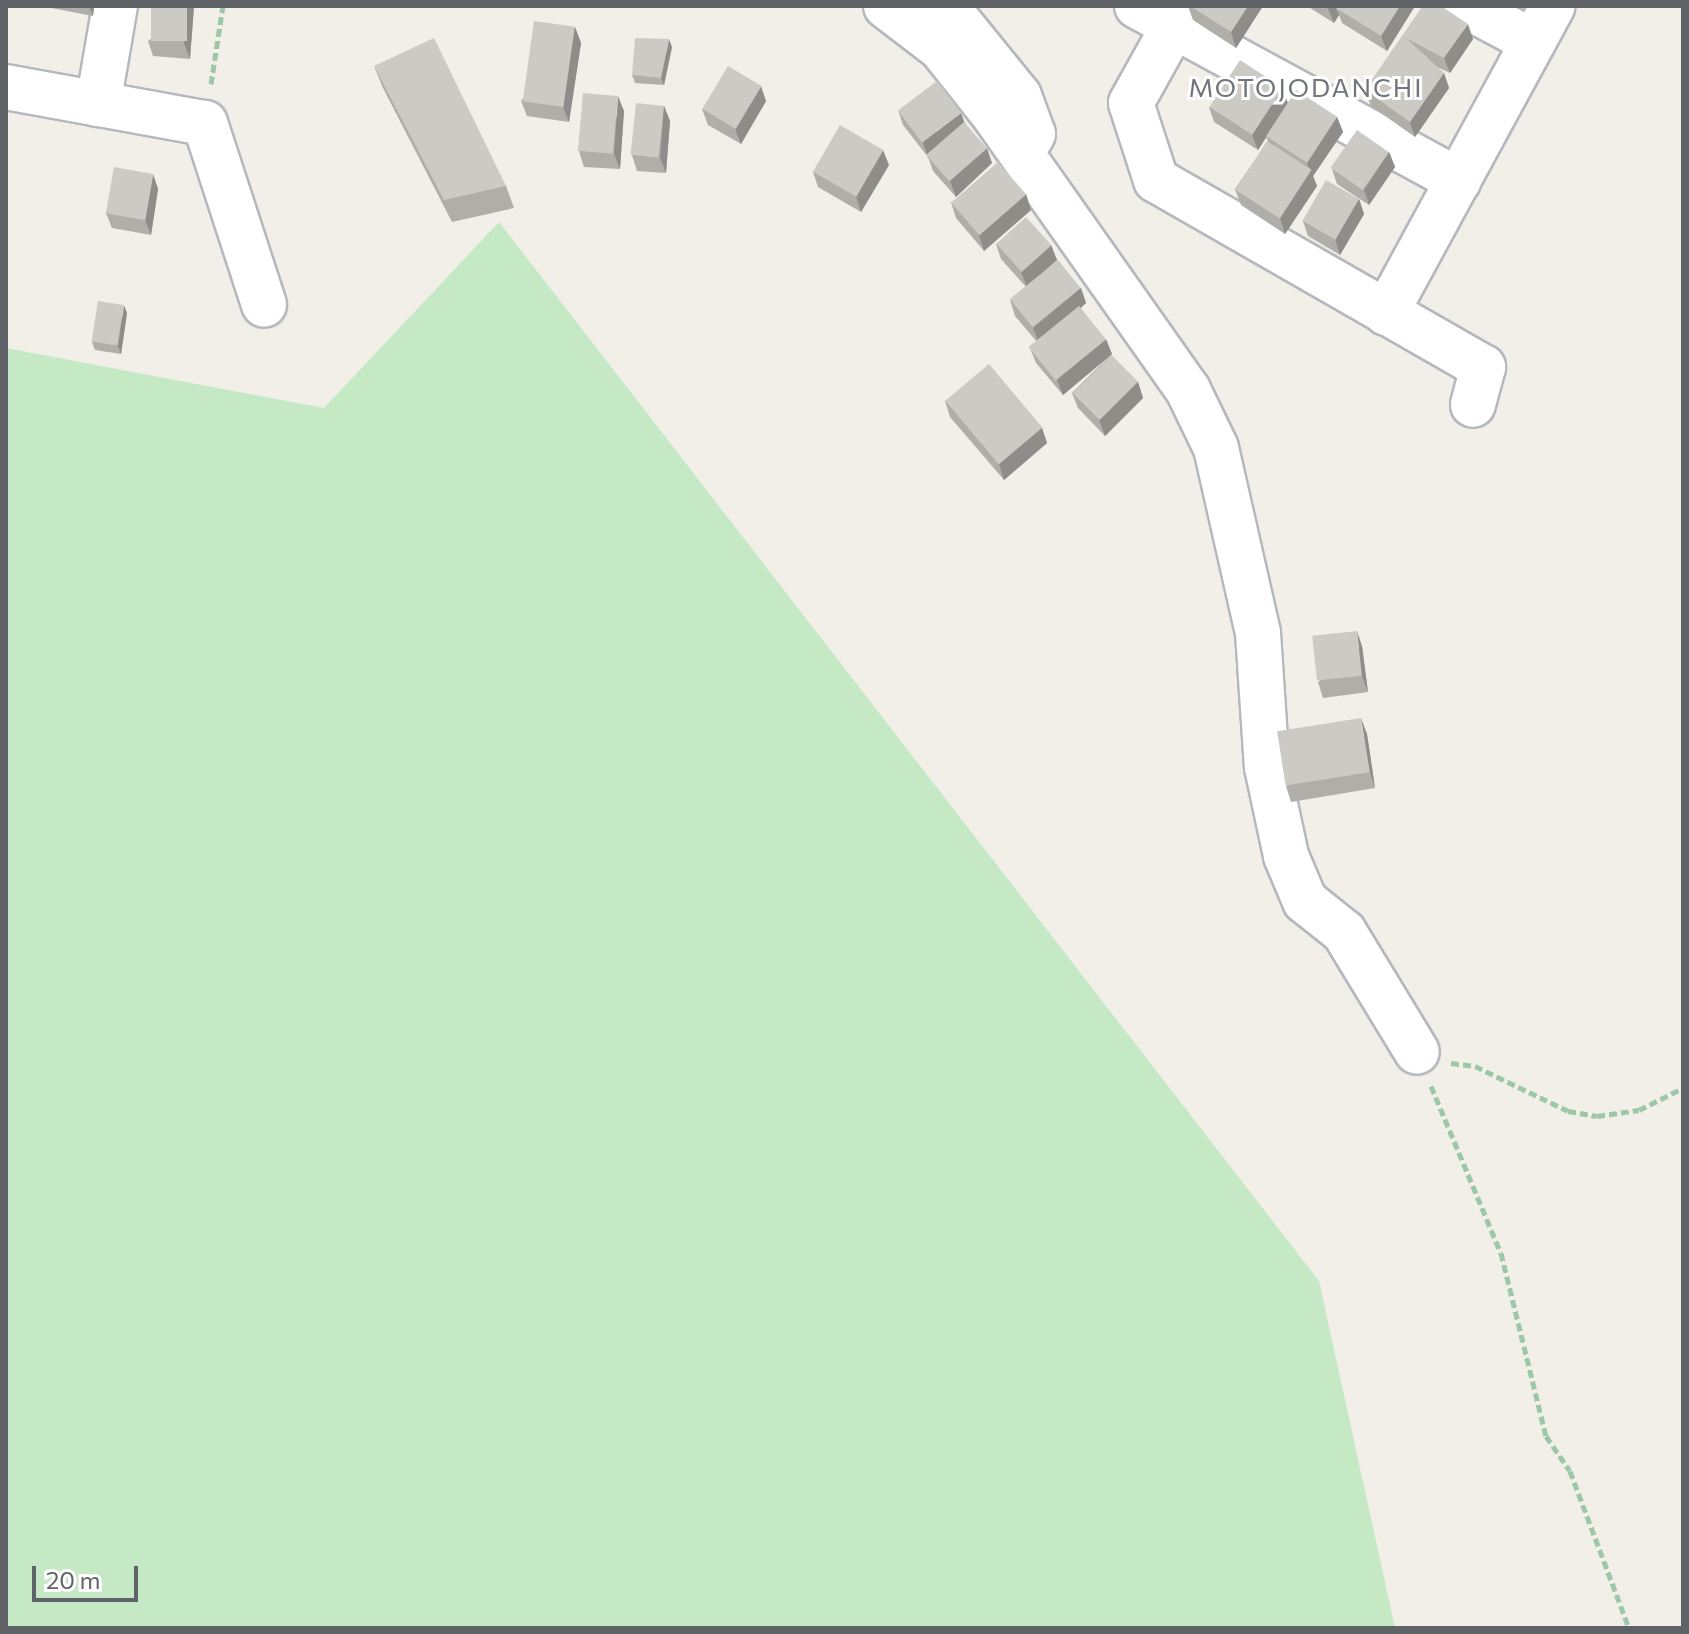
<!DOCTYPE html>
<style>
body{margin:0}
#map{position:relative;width:1689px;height:1634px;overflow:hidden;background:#f1efe8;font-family:Commissioner,sans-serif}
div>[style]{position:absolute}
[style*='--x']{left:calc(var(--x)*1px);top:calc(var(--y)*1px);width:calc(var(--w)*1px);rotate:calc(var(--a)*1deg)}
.green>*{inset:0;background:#c5e8c5}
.path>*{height:5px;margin-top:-2.5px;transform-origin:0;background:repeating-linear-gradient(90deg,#9cc7a9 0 8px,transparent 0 12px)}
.roads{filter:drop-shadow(2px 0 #b5b8bc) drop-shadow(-2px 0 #b5b8bc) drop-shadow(0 2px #b5b8bc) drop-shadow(0 -2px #b5b8bc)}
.minor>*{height:44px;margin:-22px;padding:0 22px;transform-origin:22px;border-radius:22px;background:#fff}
.wall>*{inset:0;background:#afaea9}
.shaded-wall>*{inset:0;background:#8f8d8a}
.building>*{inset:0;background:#cccac5;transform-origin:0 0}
span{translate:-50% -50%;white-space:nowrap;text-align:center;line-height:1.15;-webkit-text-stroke:6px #fff;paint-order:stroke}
.quarter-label{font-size:26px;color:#70757a;letter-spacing:2px}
.frame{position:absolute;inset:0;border:8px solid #5f6368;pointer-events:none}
.scale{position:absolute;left:32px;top:1566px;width:106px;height:36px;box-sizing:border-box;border:4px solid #5f6368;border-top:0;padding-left:10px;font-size:24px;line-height:28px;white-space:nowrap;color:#5f6368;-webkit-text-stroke:6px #fff;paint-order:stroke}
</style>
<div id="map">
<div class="green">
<div style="clip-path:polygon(499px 222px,1319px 1281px,1395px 1628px,6px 1628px,6px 348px,324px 408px)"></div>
</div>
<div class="path">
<div style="--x:211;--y:84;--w:79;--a:-81.3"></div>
<div style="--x:1451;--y:1063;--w:24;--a:7"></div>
<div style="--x:1475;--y:1066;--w:103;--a:25.8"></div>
<div style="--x:1568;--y:1111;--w:29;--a:10"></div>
<div style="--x:1597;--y:1116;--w:42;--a:-8.1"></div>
<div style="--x:1639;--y:1110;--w:49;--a:-26.6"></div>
<div style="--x:1431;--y:1086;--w:181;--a:67.3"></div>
<div style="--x:1501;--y:1253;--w:188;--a:76.2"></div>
<div style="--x:1546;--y:1436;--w:42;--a:55.6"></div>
<div style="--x:1570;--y:1471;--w:168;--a:69.4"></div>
</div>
<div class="roads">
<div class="minor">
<div style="--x:886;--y:6;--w:69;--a:37.4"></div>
<div style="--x:941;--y:48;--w:85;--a:51.7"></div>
<div style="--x:994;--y:115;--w:337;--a:54.8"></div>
<div style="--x:1188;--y:390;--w:64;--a:64.2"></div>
<div style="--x:1216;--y:448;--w:190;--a:77.2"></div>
<div style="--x:1258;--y:633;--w:134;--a:86.2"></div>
<div style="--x:1267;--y:767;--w:91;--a:77.9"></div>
<div style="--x:1286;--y:856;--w:49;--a:67.1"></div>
<div style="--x:1305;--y:901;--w:50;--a:38.5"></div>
<div style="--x:1344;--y:932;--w:140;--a:58.7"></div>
<div style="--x:946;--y:6;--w:116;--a:51"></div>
<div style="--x:1019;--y:96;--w:40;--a:69.8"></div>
<div style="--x:1033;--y:134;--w:21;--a:121"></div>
<div style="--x:1137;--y:6;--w:366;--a:28.5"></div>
<div style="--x:1185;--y:6;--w:111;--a:119.1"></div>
<div style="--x:1131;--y:103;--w:81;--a:72"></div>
<div style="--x:1156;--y:180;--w:377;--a:29.8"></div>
<div style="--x:1483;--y:367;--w:39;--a:105"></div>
<div style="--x:1466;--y:6;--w:76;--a:28.2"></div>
<div style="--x:6;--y:87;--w:202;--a:10.3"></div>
<div style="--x:205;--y:123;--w:191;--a:72"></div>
<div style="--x:98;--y:104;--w:99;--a:-80.2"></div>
<div style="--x:1386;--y:313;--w:349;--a:-61.5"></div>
</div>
</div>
<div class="wall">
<div style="clip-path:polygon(46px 6px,94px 6px,93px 16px,46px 7px)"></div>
<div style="clip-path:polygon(194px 6px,190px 59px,153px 56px,148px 41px)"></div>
<div style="clip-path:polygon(1188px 6px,1263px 6px,1236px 48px,1193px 20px)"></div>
<div style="clip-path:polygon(1307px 6px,1415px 6px,1387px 51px,1342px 23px,1339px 15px,1334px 23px)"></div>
<div style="clip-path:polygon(1423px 6px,1473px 39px,1450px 73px,1437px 67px,1444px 73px,1449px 88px,1415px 137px,1371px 106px,1365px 90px)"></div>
<div style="clip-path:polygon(575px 27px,581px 43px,569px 122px,527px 116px,521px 101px)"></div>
<div style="clip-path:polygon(672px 47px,664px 85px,635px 83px,632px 75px)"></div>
<div style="clip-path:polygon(374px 66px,506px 186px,514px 208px,452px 222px,383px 88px)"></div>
<div style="clip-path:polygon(766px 101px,741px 144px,708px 125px,702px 109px)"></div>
<div style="clip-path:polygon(1288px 102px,1337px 117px,1343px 132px,1313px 176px,1317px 186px,1285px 234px,1241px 205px,1235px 189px,1268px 141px,1266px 137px,1258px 150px,1214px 122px,1209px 107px)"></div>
<div style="clip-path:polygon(664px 106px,670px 121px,666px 173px,637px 171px,632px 155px)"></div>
<div style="clip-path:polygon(898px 110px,992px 163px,956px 197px,933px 171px,928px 157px,903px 125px)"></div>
<div style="clip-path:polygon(624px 111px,620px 169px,584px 167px,579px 151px)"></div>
<div style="clip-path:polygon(1389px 152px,1395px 167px,1369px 205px,1337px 184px,1332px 169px)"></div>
<div style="clip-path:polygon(889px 165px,861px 212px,818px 187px,813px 172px)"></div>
<div style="clip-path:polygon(153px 174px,158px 189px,151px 235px,112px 228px,106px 213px)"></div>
<div style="clip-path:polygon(1026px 194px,1031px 210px,984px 251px,956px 218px,951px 202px)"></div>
<div style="clip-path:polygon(1359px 199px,1364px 214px,1340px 255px,1308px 236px,1303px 221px)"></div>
<div style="clip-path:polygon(996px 244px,1051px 245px,1057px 260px,1040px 275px,1081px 288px,1086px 303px,1081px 308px,1112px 354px,1111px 355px,1138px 382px,1143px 398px,1105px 436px,1078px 408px,1072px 393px,1107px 358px,1063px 395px,1036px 363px,1030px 348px,1037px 342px,1015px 316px,1010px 300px,1026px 287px,1001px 259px)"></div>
<div style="clip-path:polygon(127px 313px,121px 354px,95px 350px,92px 342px)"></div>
<div style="clip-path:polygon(945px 401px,1042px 428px,1047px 443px,1004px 480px,950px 417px)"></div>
<div style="clip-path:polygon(1362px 646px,1368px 692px,1323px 698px,1318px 682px)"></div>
<div style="clip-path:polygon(1367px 734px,1375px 788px,1291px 802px,1286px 786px)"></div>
</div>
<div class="shaded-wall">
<div style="clip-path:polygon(89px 6px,94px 6px,93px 16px)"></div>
<div style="clip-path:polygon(187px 6px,194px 6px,190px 59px,184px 43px)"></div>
<div style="clip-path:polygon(1248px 6px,1263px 6px,1236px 48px,1231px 32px)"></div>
<div style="clip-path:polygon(1329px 6px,1344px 6px,1336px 8px,1339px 15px,1334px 23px,1328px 8px)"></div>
<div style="clip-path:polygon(1400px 6px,1415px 6px,1387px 51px,1381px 36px)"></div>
<div style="clip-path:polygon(1468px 24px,1473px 39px,1450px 73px,1444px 58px)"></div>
<div style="clip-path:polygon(575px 27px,581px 43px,569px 122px,563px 107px)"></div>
<div style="clip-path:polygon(669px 39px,672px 47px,664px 85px,661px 78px)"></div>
<div style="clip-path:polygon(1444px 73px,1449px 88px,1415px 137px,1410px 122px)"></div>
<div style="clip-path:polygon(761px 86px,766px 101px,741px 144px,735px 129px)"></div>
<div style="clip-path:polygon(1283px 88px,1288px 104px,1258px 150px,1252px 135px)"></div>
<div style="clip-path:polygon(618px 96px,624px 111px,620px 169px,614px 154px)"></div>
<div style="clip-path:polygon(664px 106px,670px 121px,666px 173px,660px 158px)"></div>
<div style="clip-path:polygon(961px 113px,967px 129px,928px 158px,923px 142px)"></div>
<div style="clip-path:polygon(1337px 117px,1343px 132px,1313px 176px,1317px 186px,1285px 234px,1280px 218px,1310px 172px,1307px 163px)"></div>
<div style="clip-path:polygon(987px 148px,992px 163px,956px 197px,950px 181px)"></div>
<div style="clip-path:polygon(883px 150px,889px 165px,861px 212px,856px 197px)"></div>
<div style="clip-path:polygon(1389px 152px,1395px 167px,1369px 205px,1364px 190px)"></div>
<div style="clip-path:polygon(153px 174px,158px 189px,151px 235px,145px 220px)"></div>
<div style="clip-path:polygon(1026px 194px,1031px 210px,984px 251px,979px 235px)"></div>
<div style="clip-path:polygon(1359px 199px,1364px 214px,1340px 255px,1335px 239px)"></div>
<div style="clip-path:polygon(1051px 245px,1057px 260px,1027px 287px,1021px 272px)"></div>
<div style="clip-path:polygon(1081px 288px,1086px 303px,1039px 343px,1033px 328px)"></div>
<div style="clip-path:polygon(124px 305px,127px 313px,121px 354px,118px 346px)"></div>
<div style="clip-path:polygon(1106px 339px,1112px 354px,1063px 395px,1057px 380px)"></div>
<div style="clip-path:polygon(1138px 382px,1143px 398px,1105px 436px,1099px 420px)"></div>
<div style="clip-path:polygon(1042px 428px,1047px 443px,1004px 480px,999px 464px)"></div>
<div style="clip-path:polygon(1357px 631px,1362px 646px,1368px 692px,1362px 676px)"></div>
<div style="clip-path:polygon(1361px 718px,1367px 734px,1375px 788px,1370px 772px)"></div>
</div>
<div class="building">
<div style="left:151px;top:6px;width:36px;height:35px"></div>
<div style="clip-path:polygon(1190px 6px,1248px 6px,1231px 32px)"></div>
<div style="clip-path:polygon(1337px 6px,1400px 6px,1381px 36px,1336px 8px)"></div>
<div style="clip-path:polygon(1423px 6px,1441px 6px,1468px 24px,1444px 58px,1406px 38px,1444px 73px,1410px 122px,1365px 90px)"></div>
<div style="left:534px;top:21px;width:41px;height:81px;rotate:8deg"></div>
<div style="clip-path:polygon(434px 38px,506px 186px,444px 200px,374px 66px)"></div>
<div style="clip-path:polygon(635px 38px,669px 39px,661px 78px,632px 75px)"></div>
<div style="left:1240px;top:60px;width:51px;height:56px;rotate:33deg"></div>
<div style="left:728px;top:66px;width:39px;height:50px;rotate:31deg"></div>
<div style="left:937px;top:81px;width:40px;height:49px;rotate:53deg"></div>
<div style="left:1296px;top:90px;width:49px;height:55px;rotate:33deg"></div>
<div style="left:583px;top:93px;width:35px;height:58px;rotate:5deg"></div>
<div style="left:636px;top:103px;width:28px;height:52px;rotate:6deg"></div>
<div style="left:964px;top:122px;width:35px;height:50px;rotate:49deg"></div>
<div style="left:840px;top:125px;width:50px;height:54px;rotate:30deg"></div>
<div style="left:1357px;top:130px;width:39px;height:46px;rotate:35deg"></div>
<div style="left:1267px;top:141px;width:53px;height:58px;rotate:33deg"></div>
<div style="left:998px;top:162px;width:43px;height:62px;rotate:49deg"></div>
<div style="left:114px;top:167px;width:40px;height:47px;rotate:10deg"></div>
<div style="left:1326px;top:180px;width:38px;height:47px;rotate:30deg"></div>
<div style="left:1026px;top:217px;width:38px;height:40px;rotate:48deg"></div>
<div style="left:1058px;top:260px;width:36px;height:62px;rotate:51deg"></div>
<div style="left:98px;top:301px;width:26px;height:41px;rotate:9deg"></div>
<div style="left:1079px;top:306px;width:43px;height:65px;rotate:51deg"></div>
<div style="left:1111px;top:355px;width:38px;height:54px;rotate:45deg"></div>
<div style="left:989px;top:364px;width:83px;height:57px;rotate:50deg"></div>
<div style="left:1357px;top:631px;width:45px;height:45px;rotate:84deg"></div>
<div style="left:1361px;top:718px;width:55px;height:85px;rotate:81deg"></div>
</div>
<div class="quarter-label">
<span style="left:1306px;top:87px">MOTOJODANCHI</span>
</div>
<div class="frame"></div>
<div class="scale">20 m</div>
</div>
